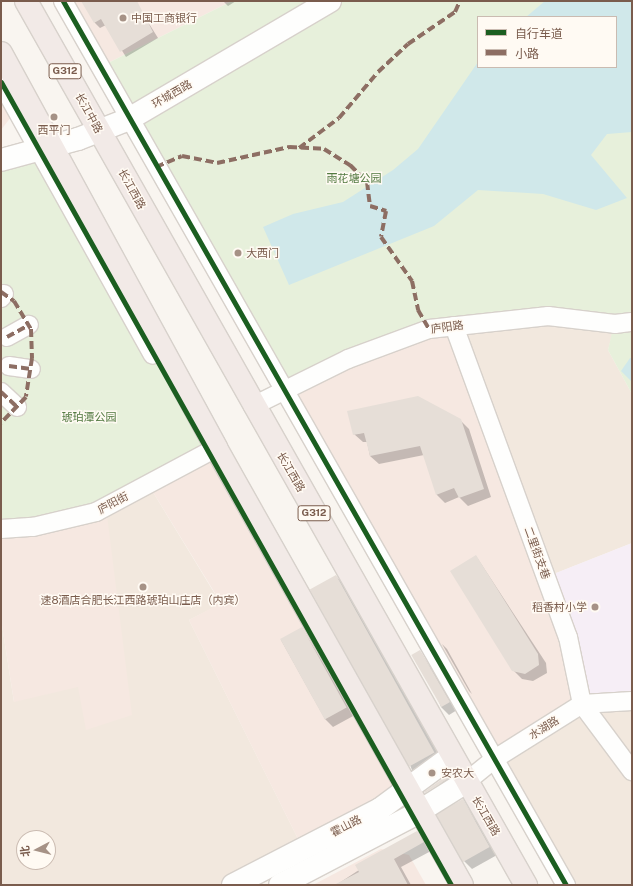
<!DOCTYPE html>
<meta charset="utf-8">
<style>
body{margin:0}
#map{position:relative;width:633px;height:886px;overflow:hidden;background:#f9f5f0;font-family:"Public Sans","Noto Sans SC",sans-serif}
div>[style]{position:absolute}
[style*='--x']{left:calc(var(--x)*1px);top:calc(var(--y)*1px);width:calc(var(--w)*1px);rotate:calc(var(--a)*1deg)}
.residential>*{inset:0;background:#f2e8de}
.commercial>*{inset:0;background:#f6e8e1}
.education>*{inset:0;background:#f6eef6}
.green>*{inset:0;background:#e7f0db}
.water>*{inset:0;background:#d0e8ea}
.shadow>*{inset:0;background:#0003;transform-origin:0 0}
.building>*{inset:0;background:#e6ded7;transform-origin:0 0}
.roads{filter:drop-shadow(1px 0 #d7d1cb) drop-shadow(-1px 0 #d7d1cb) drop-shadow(0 1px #d7d1cb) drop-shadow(0 -1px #d7d1cb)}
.street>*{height:18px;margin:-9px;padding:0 9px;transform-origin:9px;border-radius:9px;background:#fefefd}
.secondary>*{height:22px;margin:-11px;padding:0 11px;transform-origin:11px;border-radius:11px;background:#fefefd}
.highway>*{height:22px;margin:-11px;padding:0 11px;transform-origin:11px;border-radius:11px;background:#f2eae7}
.quiet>*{height:4px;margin-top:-2px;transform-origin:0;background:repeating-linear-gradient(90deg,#8d6e63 0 8px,transparent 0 12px)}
.cycleway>*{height:5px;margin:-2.5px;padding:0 2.5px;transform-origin:2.5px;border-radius:2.5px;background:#1b5e20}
.dots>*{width:11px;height:11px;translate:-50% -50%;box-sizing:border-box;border:2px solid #fffaf3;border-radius:50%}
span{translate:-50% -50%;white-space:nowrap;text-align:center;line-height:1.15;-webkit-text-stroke:3px #fffaf3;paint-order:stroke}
.shield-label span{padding:1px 3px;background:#fffaf3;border:1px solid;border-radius:3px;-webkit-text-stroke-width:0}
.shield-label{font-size:10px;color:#7a5c4d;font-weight:700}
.poi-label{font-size:11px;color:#7a5c4d}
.left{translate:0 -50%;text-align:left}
.right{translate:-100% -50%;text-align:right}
.street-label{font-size:11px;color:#7a5c4d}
.park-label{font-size:11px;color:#537a41}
.frame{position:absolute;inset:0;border:2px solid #7a5c4d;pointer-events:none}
.legend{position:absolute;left:477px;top:16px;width:140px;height:52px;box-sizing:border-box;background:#fffaf3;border:1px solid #cabbb1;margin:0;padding:5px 7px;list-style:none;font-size:12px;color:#7a5c4d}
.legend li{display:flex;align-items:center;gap:8px;height:20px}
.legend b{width:20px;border:1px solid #cabbb1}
.north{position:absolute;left:16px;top:830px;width:40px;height:40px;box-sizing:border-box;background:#fffaf3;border:1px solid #cabbb1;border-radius:50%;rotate:263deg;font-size:11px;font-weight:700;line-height:16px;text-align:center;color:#7a5c4d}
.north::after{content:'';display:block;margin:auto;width:14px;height:18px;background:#a69286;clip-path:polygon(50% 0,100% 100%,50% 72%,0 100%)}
</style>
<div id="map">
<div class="residential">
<div style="clip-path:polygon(615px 324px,608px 350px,632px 394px,632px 543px,546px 577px,454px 326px)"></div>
<div style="clip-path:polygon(evenodd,148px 484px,221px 604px,189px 620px,303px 849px,233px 885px,1px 885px,1px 619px,14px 702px,106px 507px,148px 484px,24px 838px,48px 838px,48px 862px,24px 862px,24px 838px)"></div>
<div style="clip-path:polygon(632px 701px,632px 885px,566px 885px,493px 760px,582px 704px)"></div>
</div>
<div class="commercial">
<div style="clip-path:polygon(63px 1px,232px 1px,100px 67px)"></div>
<div style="clip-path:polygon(1px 98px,11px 117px,1px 130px)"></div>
<div style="clip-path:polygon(454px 326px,582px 704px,493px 760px,285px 390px)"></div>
<div style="clip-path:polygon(208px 452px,400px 794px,303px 849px,189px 620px,221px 603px,148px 484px)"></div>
<div style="clip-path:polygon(106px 507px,132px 715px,86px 730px,78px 687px,14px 702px,1px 619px,1px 529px)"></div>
<div style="clip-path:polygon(381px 849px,409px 855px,426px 885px,313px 885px)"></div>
</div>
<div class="education">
<div style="clip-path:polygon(632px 543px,632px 701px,582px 704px,546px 577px)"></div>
</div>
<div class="green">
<div style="clip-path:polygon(evenodd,232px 1px,632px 1px,632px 394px,608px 350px,614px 324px,548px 316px,429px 329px,285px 390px,100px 67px,232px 1px,478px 17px,616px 17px,616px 67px,478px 67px,478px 17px)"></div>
<div style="clip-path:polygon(41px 151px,208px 452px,96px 512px,1px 529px,1px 160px)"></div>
</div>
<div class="water">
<div style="clip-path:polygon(545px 1px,632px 1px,632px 132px,607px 134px,591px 155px,627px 198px,596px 210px,543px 194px,478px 190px,434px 226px,289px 285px,263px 227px,293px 214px,343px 202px,393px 170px,418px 149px,478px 62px,478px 67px,616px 67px,616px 17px,526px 17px)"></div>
<div style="clip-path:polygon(630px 358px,632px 358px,632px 382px,621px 371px)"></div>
</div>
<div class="shadow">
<div style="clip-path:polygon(82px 1px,135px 1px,158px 38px,126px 57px,106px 25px,100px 28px,95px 23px)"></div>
<div style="clip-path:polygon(223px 1px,236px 1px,228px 6px)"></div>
<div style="clip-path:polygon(460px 420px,469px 429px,491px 497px,468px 506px,459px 497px,445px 503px,437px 495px,424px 455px,379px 464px,370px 456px,367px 442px,363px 442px,354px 434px)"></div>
<div style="clip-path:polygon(476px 556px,546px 663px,547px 673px,533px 681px,522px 679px,513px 670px)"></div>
<div style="clip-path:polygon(336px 576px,344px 585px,444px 760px,420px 778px,412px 770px)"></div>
<div style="clip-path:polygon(302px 628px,355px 715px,333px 727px,325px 719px,281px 640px)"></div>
<div style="clip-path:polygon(442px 644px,447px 649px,472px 694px,469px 691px)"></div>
<div style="clip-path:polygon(420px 651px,457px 710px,449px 715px,441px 707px)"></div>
<div style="left:449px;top:775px;width:11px;height:29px;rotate:45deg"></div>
<div style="clip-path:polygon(463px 800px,497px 855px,472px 869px,464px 861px)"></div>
<div style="clip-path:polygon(417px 832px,431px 851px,401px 867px,411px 885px,336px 885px)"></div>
</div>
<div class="building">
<div style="clip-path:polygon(81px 1px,137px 1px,153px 32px,120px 52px,101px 19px,94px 23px)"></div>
<div style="clip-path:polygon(418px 396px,461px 419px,484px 489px,459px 498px,454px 488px,436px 495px,420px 446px,370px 456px,364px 433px,353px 435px,347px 411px)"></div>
<div style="clip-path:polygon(476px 555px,538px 654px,539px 665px,525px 674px,512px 671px,450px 571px)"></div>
<div style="left:336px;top:575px;width:203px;height:30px;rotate:61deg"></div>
<div style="left:302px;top:627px;width:92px;height:25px;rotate:61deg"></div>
<div style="left:420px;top:650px;width:60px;height:10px;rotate:60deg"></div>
<div style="clip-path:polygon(449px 774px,451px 777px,425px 793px,424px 792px)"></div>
<div style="left:463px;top:799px;width:55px;height:31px;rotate:61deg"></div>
<div style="clip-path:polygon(417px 831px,424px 842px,394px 859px,408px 885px,334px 885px,359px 872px,355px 865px)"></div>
</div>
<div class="roads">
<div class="street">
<div style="--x:63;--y:1;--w:1017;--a:60.36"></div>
<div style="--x:1;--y:82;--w:312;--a:60.9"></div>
<div style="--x:1;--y:298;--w:5;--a:-53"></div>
<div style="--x:454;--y:326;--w:331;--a:69.9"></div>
<div style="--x:568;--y:637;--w:68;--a:78.2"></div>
<div style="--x:582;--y:704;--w:84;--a:53.3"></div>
<div style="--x:7;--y:337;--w:25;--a:-29"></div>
<div style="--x:9;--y:366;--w:22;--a:8"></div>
<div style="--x:1;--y:392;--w:22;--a:43"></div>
<div style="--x:253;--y:406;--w:106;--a:-26.3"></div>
<div style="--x:348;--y:359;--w:86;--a:-20.3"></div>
<div style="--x:429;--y:329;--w:120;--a:-6.2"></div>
<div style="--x:548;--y:316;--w:67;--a:6.8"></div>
<div style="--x:615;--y:324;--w:17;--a:-7"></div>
<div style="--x:1;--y:529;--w:32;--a:-4"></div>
<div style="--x:33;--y:527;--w:65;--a:-13.4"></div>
<div style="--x:96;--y:512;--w:136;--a:-28.1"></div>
<div style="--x:466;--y:782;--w:35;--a:-39"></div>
<div style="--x:493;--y:760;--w:105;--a:-32.2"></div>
<div style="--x:582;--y:704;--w:50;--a:-3.4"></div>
</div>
<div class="secondary">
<div style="--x:1;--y:160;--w:80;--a:-15.3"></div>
<div style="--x:78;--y:139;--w:55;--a:-21.4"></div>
<div style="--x:129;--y:119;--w:233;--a:-30.4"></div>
<div style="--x:233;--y:885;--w:165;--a:-27.3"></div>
<div style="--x:380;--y:809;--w:89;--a:-36.4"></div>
<div style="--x:280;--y:885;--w:149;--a:-27.6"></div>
<div style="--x:412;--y:816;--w:64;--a:-32.2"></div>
</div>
<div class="highway">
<div style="--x:26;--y:1;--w:1016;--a:60.51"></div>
<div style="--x:1;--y:53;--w:450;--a:61.4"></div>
<div style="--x:216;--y:448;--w:501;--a:60.62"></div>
</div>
</div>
<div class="quiet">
<div style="--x:299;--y:148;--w:50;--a:-36.9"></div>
<div style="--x:339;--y:118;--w:60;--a:-49.7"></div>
<div style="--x:378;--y:72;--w:41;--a:-43"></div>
<div style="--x:408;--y:44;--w:57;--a:-34.2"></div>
<div style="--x:455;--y:12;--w:12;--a:-66"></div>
<div style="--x:156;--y:167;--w:28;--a:-23"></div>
<div style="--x:182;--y:156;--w:36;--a:11"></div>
<div style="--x:217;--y:163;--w:74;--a:-12.5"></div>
<div style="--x:289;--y:147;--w:35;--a:3"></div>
<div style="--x:324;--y:149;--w:31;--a:32"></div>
<div style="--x:350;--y:165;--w:24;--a:45"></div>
<div style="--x:367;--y:182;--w:24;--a:83"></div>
<div style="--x:370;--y:206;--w:17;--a:17"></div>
<div style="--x:386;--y:211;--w:26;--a:101"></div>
<div style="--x:381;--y:237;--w:54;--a:54.8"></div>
<div style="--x:412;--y:281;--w:30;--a:78"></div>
<div style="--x:418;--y:310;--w:22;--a:60"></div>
<div style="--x:1;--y:292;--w:16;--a:35"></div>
<div style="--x:14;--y:301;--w:33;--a:59"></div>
<div style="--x:31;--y:329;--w:29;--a:88"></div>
<div style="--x:32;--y:358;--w:39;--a:99"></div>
<div style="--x:26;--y:397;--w:36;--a:134"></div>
<div style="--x:7;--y:337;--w:25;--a:-29"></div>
<div style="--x:9;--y:366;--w:22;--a:8"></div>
<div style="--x:1;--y:392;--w:22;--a:43"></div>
</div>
<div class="cycleway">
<div style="--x:63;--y:1;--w:1017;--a:60.36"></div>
<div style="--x:1;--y:82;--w:920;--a:60.73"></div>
</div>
<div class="dots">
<div style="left:123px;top:18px;background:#a69286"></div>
<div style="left:54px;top:117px;background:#a69286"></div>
<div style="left:238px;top:253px;background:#a69286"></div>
<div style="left:143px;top:587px;background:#a69286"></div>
<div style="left:595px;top:607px;background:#a69286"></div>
<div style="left:432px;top:773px;background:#a69286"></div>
</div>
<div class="shield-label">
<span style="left:65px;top:71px">G312</span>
<span style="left:314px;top:513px">G312</span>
</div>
<div class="poi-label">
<span class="left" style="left:131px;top:18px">中国工商银行</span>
<span style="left:54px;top:130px">西平门</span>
<span class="left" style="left:246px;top:253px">大西门</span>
<span style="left:143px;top:600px">速8酒店合肥长江西路琥珀山庄店（内宾）</span>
<span class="right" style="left:587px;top:607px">稻香村小学</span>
<span class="left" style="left:441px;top:773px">安农大</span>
</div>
<div class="street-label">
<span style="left:172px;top:94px;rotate:-30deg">环城西路</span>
<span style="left:89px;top:113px;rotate:61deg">长江中路</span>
<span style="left:132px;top:189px;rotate:61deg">长江西路</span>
<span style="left:447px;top:327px;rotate:-8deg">庐阳路</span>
<span style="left:291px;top:472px;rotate:60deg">长江西路</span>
<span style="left:113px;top:503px;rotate:-28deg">庐阳街</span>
<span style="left:537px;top:553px;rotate:70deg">二里街支巷</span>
<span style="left:544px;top:728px;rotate:-32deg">水湖路</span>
<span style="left:486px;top:816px;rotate:60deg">长江西路</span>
<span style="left:346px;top:826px;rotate:-27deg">霍山路</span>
</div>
<div class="park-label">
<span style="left:354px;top:178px">雨花塘公园</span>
<span style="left:89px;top:417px">琥珀潭公园</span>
</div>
<div class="frame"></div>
<ul class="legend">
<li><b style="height:5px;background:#1b5e20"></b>自行车道</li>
<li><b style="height:5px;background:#8d6e63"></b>小路</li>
</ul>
<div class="north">北</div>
</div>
